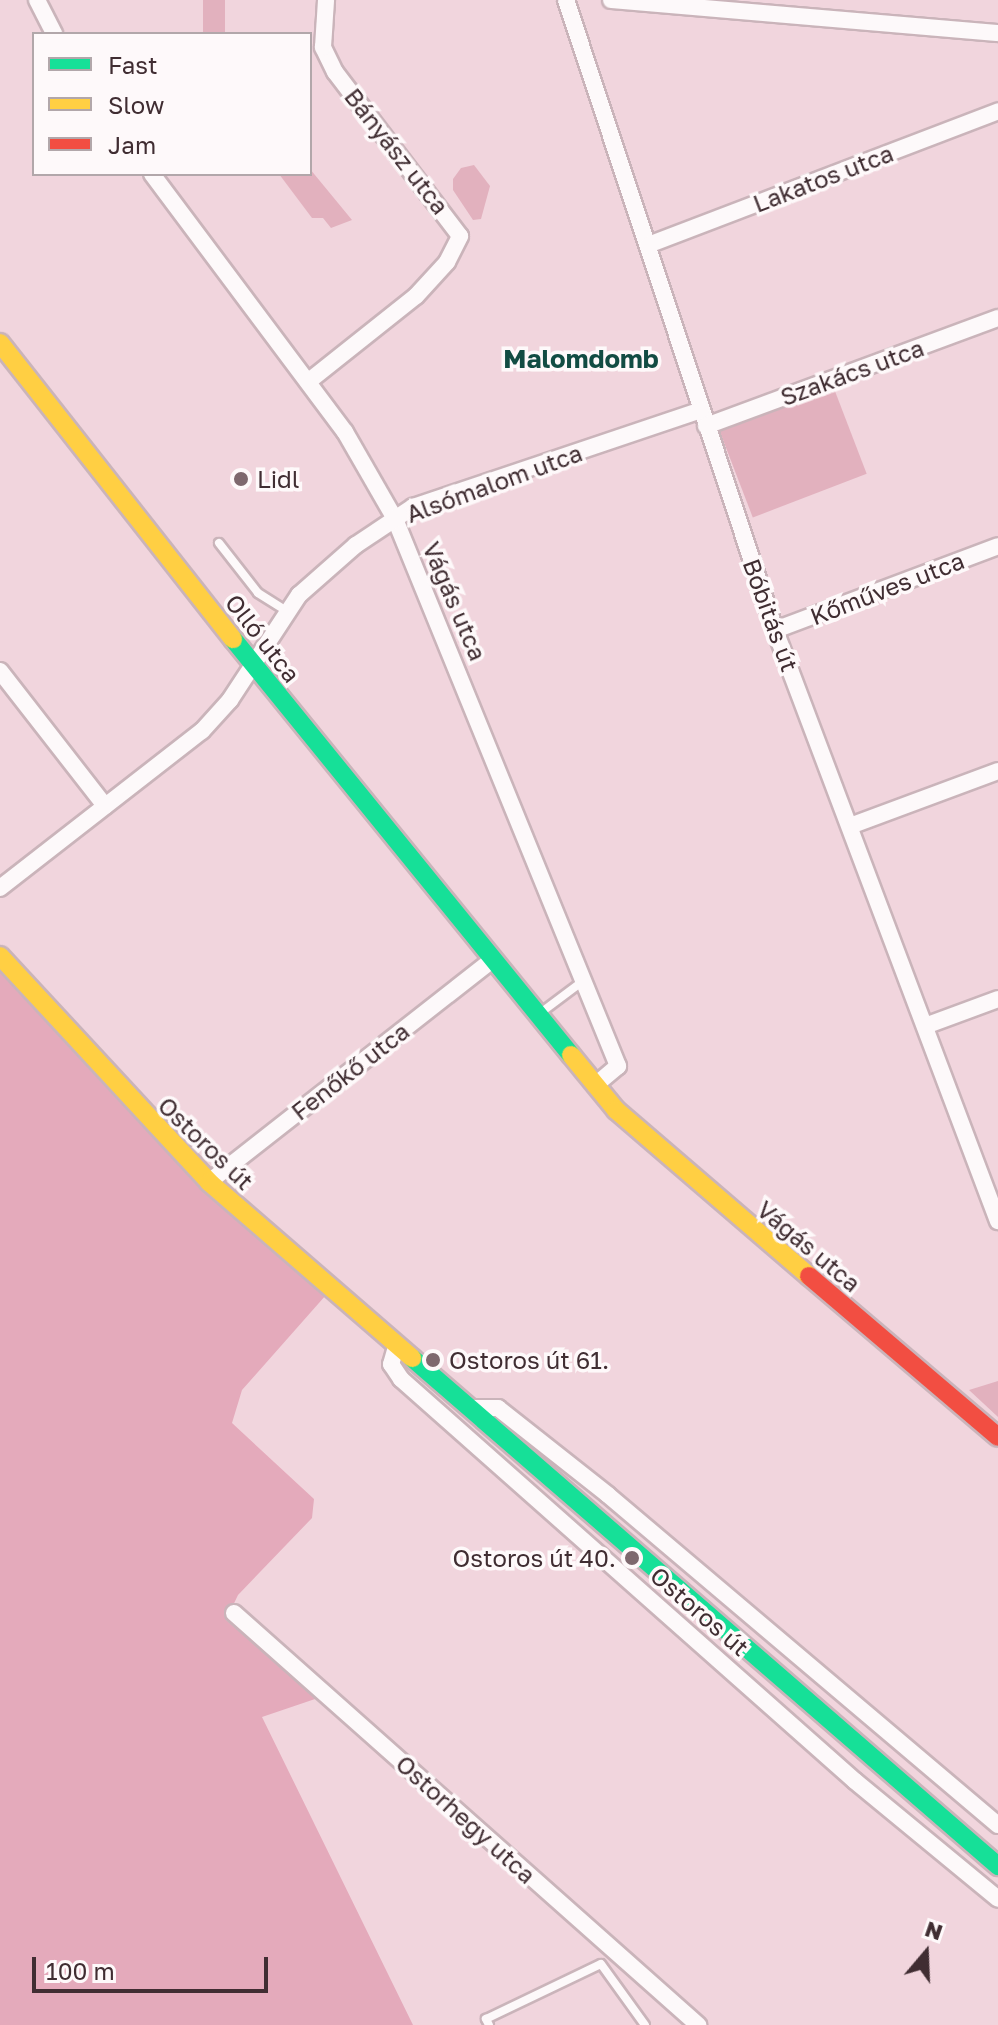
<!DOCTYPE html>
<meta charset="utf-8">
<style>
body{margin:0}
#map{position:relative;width:998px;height:2025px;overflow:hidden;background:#f1d5dd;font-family:"Golos Text",sans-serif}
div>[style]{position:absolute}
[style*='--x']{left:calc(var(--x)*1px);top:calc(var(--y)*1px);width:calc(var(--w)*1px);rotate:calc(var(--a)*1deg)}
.green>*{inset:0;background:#e2b1be;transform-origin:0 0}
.forest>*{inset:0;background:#e4aabb}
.roads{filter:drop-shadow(2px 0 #cab4ba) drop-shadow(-2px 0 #cab4ba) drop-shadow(0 2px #cab4ba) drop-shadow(0 -2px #cab4ba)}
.lane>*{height:8px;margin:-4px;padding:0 4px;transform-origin:4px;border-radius:4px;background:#fdf9fa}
.street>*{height:16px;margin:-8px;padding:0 8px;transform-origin:8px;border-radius:8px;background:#fdf9fa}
.fast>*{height:18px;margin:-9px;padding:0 9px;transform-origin:9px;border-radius:9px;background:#16e098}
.slow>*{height:18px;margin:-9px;padding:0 9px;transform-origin:9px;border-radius:9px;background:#ffcf43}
.jam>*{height:18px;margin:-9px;padding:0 9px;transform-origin:9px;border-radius:9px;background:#f24e42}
.dots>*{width:22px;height:22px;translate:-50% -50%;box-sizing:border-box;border:4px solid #fef9fa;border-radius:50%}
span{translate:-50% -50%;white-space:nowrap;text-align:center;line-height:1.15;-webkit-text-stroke:7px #fef9fa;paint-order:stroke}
.street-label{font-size:24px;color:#402d32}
.poi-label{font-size:24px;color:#402d32}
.left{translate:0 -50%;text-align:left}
.right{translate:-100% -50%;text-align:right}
.neighbourhood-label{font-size:26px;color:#124c43;font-weight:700}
.legend{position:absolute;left:32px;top:32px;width:280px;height:144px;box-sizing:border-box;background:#fef9fa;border:2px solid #b2a7aa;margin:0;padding:10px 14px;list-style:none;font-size:24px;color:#402d32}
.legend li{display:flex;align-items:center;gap:16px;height:40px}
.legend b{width:40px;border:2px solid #b2a7aa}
.north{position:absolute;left:886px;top:1913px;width:80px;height:80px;-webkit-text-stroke:6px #fef9fa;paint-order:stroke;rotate:19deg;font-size:22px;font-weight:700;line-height:32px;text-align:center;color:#402d32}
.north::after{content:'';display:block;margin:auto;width:28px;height:36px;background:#402d32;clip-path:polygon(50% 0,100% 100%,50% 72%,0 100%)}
.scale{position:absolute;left:32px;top:1957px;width:236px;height:36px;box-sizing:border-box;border:4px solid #402d32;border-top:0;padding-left:10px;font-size:24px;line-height:28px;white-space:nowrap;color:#402d32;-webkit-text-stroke:6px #fef9fa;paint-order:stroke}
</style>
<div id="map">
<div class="green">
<div style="left:203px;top:0;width:22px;height:34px"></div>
<div style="clip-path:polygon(474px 165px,490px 186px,481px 219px,473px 220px,453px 190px,453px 179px,461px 168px)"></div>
<div style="clip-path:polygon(310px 169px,352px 220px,331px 228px,323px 218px,312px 218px,279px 174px,310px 174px)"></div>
<div style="left:833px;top:386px;width:94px;height:122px;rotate:69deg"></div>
<div style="clip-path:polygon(998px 1381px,998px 1417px,969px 1390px)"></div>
</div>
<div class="forest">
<div style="clip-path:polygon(0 963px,326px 1295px,242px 1390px,232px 1423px,314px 1499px,312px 1518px,238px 1595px,226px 1620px,318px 1698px,262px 1717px,413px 2025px,0 2025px)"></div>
</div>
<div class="roads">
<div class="lane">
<div style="--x:219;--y:543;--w:63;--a:52"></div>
<div style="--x:258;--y:593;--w:34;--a:32"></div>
<div style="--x:539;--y:1014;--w:55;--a:-36.9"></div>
<div style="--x:489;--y:2025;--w:7;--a:-117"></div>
<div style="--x:486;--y:2019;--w:127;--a:-25.6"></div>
<div style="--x:601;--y:1964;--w:75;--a:54.2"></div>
</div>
<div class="street">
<div style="--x:37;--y:0;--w:38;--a:63"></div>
<div style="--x:566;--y:0;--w:664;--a:71.65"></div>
<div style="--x:775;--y:630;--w:632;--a:69.33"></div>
<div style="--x:611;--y:0;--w:388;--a:4.9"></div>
<div style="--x:152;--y:174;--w:322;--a:53.2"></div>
<div style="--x:345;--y:432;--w:100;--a:60.1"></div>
<div style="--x:395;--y:519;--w:591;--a:67.82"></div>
<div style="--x:618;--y:1066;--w:30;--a:140"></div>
<div style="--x:648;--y:245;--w:375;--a:-20.9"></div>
<div style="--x:309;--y:381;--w:137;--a:-38.5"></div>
<div style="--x:416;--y:296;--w:46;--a:-47.6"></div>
<div style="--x:447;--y:262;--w:29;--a:-63"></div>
<div style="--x:460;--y:236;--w:206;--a:-127.3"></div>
<div style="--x:335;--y:72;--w:28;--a:-116"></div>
<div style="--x:323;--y:47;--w:47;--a:-86.3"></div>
<div style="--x:706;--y:426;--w:311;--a:-20.3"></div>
<div style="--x:775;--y:630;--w:238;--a:-20.6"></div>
<div style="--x:0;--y:671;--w:171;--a:52.1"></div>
<div style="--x:850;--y:826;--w:158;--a:-20.4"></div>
<div style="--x:0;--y:888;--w:256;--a:-37.9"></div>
<div style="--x:202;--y:731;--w:42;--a:-47.9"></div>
<div style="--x:230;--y:700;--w:126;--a:-56.7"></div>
<div style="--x:299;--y:595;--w:76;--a:-41.3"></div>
<div style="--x:356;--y:545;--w:69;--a:-33.7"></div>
<div style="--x:413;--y:507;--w:304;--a:-18.6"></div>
<div style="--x:925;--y:1026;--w:78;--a:-20.3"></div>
<div style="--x:209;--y:1182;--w:358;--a:-38.1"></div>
<div style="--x:396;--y:1347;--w:18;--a:106"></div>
<div style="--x:391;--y:1364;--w:18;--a:56"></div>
<div style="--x:401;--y:1379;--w:606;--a:41.52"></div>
<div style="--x:855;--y:1781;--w:185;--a:39.5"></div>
<div style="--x:469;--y:1408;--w:29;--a:0"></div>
<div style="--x:498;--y:1408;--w:140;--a:38.3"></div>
<div style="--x:608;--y:1495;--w:511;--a:40.24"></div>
<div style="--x:234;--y:1613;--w:621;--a:41.6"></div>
</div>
<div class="fast">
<div style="--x:233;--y:639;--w:536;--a:50.91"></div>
<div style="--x:412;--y:1358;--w:776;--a:40.92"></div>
</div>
<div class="slow">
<div style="--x:0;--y:343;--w:377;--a:51.8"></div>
<div style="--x:0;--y:956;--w:308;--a:47.2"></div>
<div style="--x:209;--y:1182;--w:269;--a:40.9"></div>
<div style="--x:571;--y:1055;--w:71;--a:50.7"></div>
<div style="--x:616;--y:1110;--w:255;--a:40.7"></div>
</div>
<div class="jam">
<div style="--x:809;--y:1276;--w:248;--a:40.4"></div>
</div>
</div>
<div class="dots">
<div style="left:241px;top:479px;background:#7e686e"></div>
<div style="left:433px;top:1360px;background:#7e686e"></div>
<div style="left:632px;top:1558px;background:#7e686e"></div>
</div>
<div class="street-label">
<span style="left:397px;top:151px;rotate:52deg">Bányász utca</span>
<span style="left:823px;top:178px;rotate:-21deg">Lakatos utca</span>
<span style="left:852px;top:372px;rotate:-20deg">Szakács utca</span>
<span style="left:494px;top:483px;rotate:-20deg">Alsómalom utca</span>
<span style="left:887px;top:588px;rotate:-21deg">Kőműves utca</span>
<span style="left:455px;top:601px;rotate:67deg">Vágás utca</span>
<span style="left:771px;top:615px;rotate:70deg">Bóbitás út</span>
<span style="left:263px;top:638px;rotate:52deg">Olló utca</span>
<span style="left:350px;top:1071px;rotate:-38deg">Fenőkő utca</span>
<span style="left:206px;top:1143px;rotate:44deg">Ostoros út</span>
<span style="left:809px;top:1246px;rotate:40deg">Vágás utca</span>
<span style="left:700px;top:1611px;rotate:41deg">Ostoros út</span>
<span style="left:466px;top:1819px;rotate:42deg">Ostorhegy utca</span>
</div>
<div class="poi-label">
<span class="left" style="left:257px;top:479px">Lidl</span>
<span class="left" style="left:449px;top:1360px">Ostoros út 61.</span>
<span class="right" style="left:616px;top:1558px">Ostoros út 40.</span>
</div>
<div class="neighbourhood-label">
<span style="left:581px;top:359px">Malomdomb</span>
</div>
<ul class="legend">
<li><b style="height:10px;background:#16e098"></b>Fast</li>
<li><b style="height:10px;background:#ffcf43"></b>Slow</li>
<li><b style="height:10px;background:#f24e42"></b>Jam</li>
</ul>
<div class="north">N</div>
<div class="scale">100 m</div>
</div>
